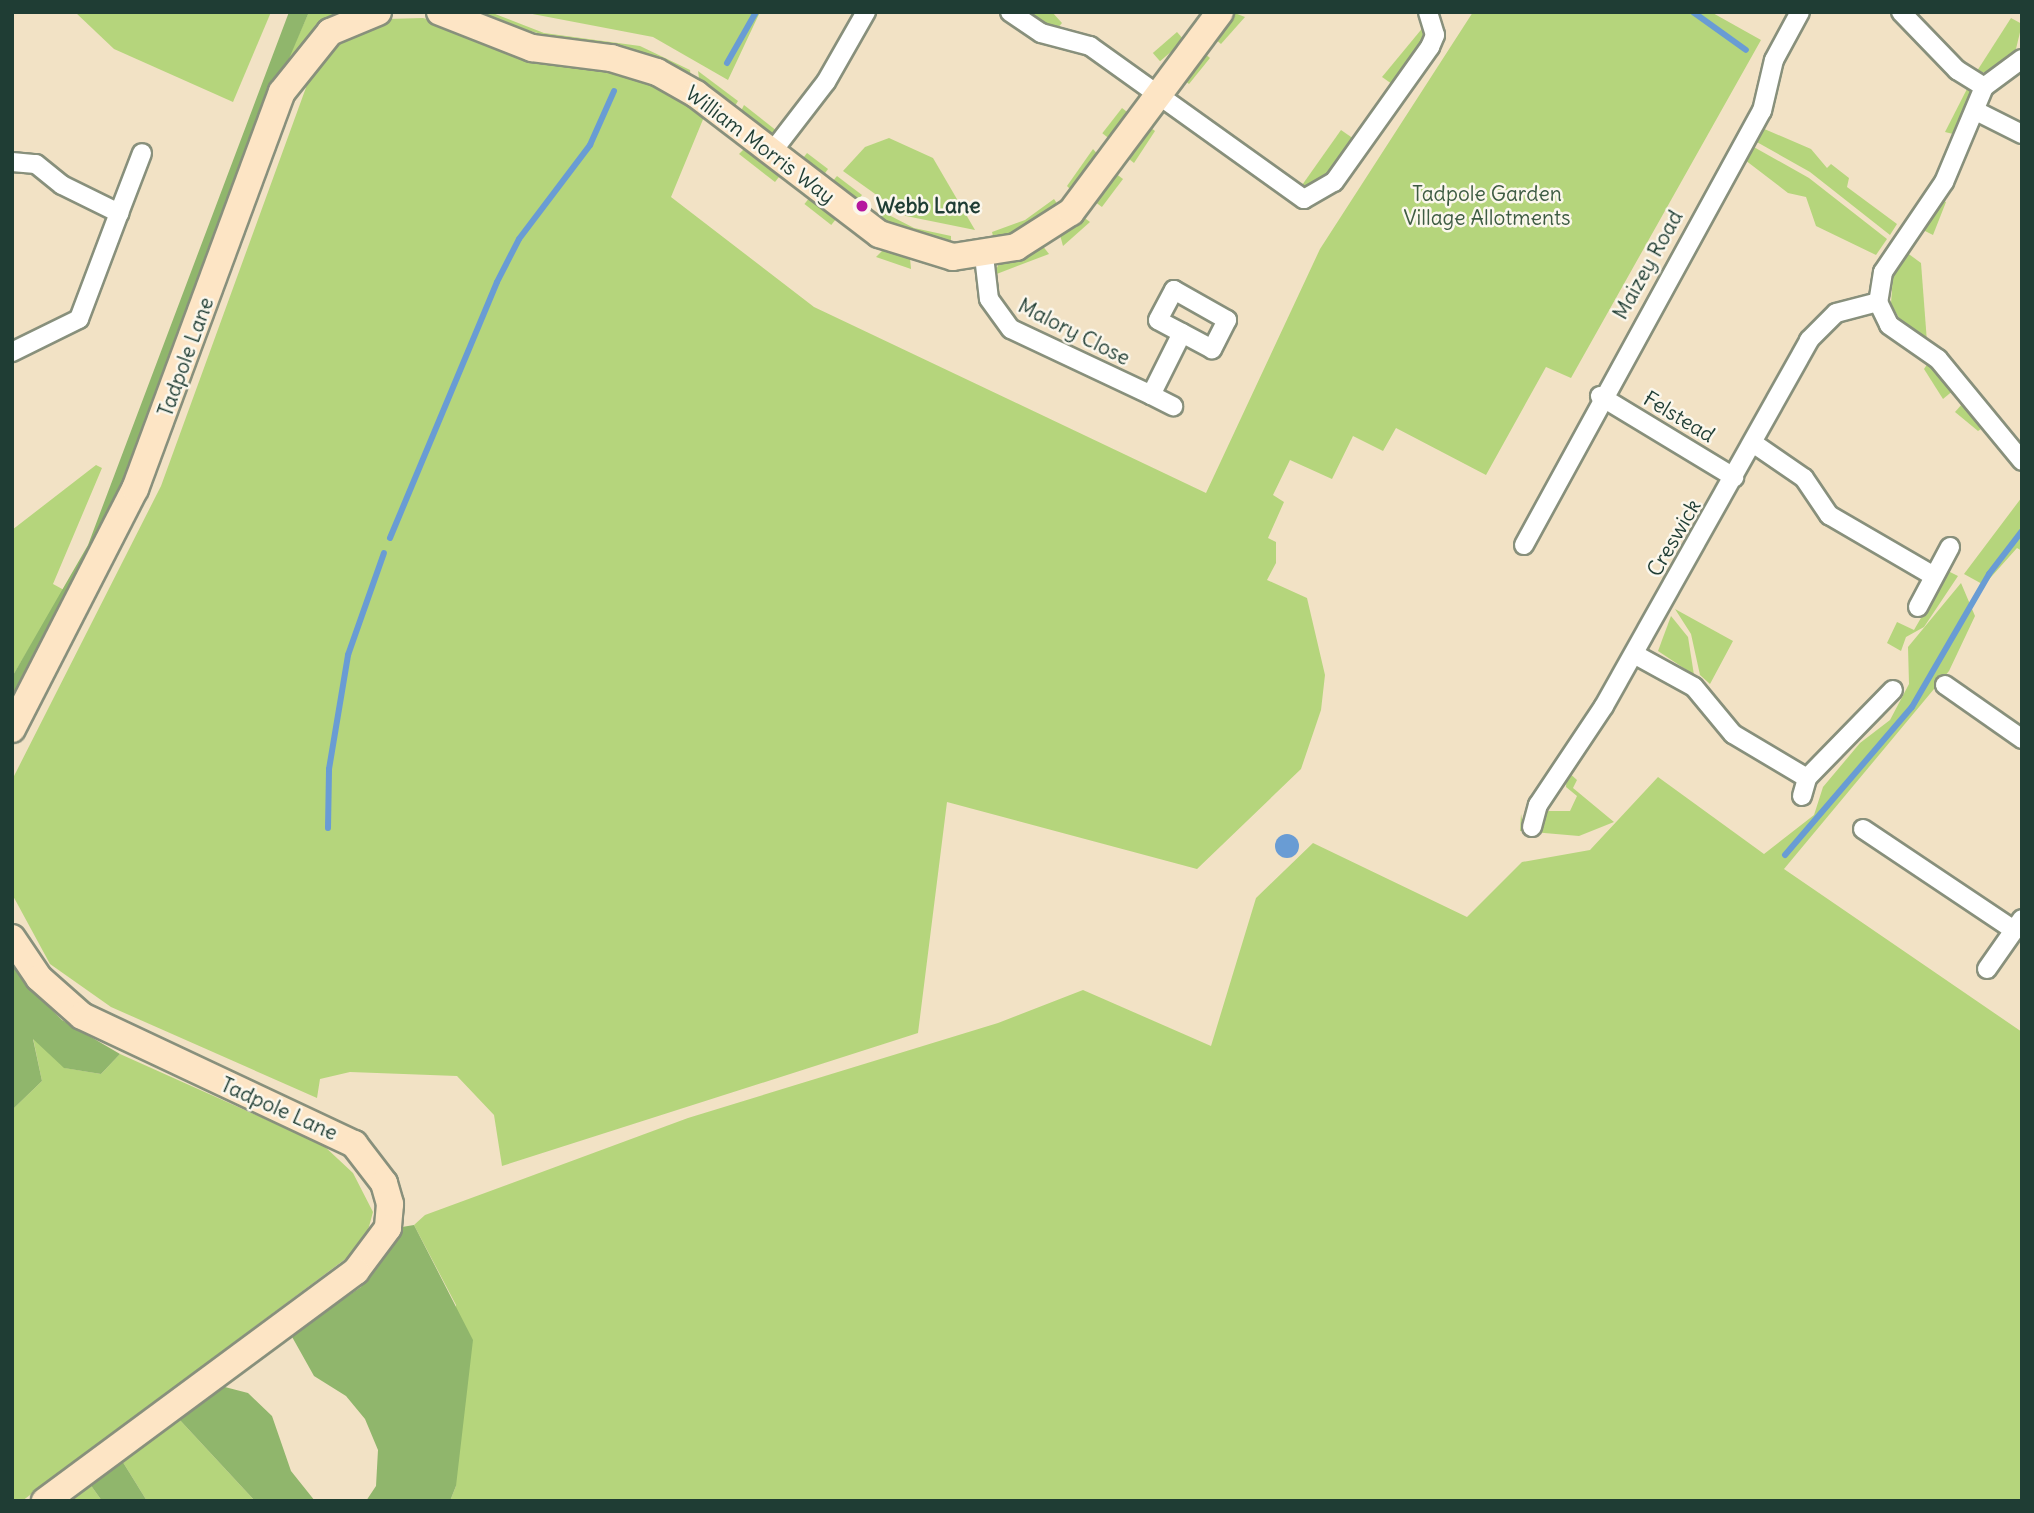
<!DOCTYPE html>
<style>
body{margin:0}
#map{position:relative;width:2034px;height:1513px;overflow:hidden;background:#f2e2c5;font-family:Delius,sans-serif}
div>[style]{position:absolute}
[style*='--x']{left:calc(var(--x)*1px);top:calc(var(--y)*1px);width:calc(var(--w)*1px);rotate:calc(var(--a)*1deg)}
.green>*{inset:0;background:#b5d57c;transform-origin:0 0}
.forest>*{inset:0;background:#90b66c}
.water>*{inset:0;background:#699cd4}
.round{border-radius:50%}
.stream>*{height:6px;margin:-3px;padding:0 3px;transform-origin:3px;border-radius:3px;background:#699cd4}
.roads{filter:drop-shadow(2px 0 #88907c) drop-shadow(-2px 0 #88907c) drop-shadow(0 2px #88907c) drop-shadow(0 -2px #88907c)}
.street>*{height:18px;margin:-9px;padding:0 9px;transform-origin:9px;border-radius:9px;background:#fff}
.secondary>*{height:26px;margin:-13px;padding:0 13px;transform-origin:13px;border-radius:13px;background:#fde5c5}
.dots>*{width:19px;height:19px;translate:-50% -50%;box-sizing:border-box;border:4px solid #fbf7ec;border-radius:50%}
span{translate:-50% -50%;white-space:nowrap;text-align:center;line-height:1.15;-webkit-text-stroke:5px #fbf7ec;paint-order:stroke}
.street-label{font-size:21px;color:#1f3d34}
.park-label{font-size:21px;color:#3d5b42}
.poi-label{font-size:21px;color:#1f3d34;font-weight:700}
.left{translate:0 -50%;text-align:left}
.frame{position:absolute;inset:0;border:14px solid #1f3d34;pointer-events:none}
</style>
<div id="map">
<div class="green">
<div style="clip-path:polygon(75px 12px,271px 12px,233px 102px,114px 49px)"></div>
<div style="clip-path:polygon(309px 12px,344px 12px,317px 26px,287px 61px)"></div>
<div style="clip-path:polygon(467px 12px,490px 12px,544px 33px,640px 46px,690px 70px,691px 79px)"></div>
<div style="clip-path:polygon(522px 12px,760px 12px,728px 80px,653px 37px)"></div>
<div style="clip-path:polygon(1023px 12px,1052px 12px,1062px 23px,1057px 29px)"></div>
<div style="clip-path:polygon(1232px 12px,1245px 17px,1221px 44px,1215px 39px)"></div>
<div style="clip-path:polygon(1473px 12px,1711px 12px,1761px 40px,1571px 378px,1546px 367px,1486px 475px,1396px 428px,1383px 451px,1353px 436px,1332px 479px,1290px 460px,1273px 495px,1284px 502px,1268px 538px,1276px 542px,1276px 563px,1267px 580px,1307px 598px,1325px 675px,1321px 710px,1301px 769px,1197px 869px,947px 802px,918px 1033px,502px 1166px,494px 1115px,457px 1076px,350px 1072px,320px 1079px,317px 1098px,111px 1007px,50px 964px,12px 894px,12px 780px,161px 486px,308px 82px,307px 69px,326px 47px,387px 19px,423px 18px,672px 91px,704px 117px,671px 197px,814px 307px,1206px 493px,1320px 249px)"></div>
<div style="clip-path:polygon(2011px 18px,2022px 24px,2015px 53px,1988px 73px,1977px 71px)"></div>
<div style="clip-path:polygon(1425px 25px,1421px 44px,1392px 84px,1382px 77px)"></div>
<div style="left:1177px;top:32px;width:11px;height:32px;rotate:49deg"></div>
<div style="clip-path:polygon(1204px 53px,1210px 58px,1189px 84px,1181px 78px)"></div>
<div style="clip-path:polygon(698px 71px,738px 101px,735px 106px,700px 85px)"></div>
<div style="clip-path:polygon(1969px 85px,1974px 95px,1957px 135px,1945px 132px)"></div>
<div style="clip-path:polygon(744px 105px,777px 131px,767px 134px,740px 113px)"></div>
<div style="left:1122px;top:108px;width:11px;height:32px;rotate:38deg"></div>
<div style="clip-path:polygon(1147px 125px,1155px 131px,1134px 163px,1124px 155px)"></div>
<div style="clip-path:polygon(1762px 128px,1811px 149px,1827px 168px,1831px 164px,1849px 178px,1847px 187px,1897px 224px,1890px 235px,1810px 172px,1755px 141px)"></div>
<div style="clip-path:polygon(1341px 130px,1354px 139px,1321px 185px,1300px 188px)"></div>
<div style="clip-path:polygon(889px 138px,933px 158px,975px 230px,906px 216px,843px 171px,865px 147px)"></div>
<div style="clip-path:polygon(1752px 146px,1809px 178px,1887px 239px,1876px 255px,1816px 226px,1806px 197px,1788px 193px,1745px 160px)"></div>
<div style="clip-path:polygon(746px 147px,783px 172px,775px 182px,739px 154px)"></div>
<div style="clip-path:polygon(1093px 149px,1100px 157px,1071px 190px,1067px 186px)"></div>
<div style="clip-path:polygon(807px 153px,828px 169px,823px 176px,800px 162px)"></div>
<div style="left:1115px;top:173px;width:10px;height:35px;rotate:37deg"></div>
<div style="clip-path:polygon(837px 176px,862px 195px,854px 205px,832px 182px)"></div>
<div style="left:810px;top:197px;width:34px;height:9px;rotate:38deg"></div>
<div style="clip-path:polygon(1054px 199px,1060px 208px,995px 244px,992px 232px,1025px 220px)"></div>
<div style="clip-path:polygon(1942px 200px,1946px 202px,1933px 235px,1921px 229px)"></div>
<div style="clip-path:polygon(881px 211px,914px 228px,951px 236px,951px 247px,874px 219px)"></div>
<div style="clip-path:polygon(1082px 216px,1090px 222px,1063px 246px,1060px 235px)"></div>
<div style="clip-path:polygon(1042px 245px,1049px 254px,994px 275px,999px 263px)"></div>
<div style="clip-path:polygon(885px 248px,910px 258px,911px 269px,876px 257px)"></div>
<div style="clip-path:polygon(1906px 252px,1921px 263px,1927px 342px,1904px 327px,1891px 304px,1893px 274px)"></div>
<div style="clip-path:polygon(1928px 363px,1955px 389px,1943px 399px,1924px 369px)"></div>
<div style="clip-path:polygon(1963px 403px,1981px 429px,1978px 431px,1955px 412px)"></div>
<div style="clip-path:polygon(96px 465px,102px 468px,53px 584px,64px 590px,12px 677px,12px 530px)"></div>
<div style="clip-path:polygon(2022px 497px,2022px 551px,2017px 548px,1984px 585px,1964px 574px)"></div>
<div style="clip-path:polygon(1948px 571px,1958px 576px,1924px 627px,1906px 637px,1901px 651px,1887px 643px,1897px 622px,1914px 630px)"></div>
<div style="clip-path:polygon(1961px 583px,1975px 616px,1949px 671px,1784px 869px,2022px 1032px,2022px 1501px,450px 1501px,456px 1486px,456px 1305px,414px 1225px,425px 1215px,688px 1118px,998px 1023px,1083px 990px,1211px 1046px,1256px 898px,1313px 843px,1467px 917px,1522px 862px,1590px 850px,1658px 777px,1764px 854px,1814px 815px,1823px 787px,1860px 743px,1890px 720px,1909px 684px,1908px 647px)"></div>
<div style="clip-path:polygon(1675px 609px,1733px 641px,1710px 684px,1700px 675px,1691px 634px)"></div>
<div style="clip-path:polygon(1671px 616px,1688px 637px,1694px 675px,1658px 651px)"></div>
<div style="clip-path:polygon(1567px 771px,1577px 780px,1573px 788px,1614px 822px,1579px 836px,1520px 831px,1521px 814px,1524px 830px,1538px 832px,1546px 811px,1570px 811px,1577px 796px,1566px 787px)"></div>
<div style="clip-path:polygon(33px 1038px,65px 1068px,101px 1074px,120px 1054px,323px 1145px,353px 1173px,373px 1212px,364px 1245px,22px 1501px,12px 1501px,12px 1110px,42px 1081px)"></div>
<div style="clip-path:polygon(178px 1418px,255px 1501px,147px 1501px,121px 1459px)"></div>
<div style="clip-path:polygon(87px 1480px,102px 1501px,69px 1501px,72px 1492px)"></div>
</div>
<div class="forest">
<div style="clip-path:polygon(289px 12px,309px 12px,267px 110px,130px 491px,12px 714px,12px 677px,88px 545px)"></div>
<div style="clip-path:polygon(12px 956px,35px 993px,62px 1020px,120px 1054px,101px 1074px,64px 1068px,33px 1039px,42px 1081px,12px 1110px)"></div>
<div style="clip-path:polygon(414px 1225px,473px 1340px,456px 1486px,450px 1501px,366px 1501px,376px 1486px,378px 1450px,365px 1419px,346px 1396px,314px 1376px,291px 1335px,361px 1287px,396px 1228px)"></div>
<div style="clip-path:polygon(221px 1386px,248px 1393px,272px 1416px,291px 1471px,315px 1501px,255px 1501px,178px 1418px)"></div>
<div style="clip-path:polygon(121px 1459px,147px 1501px,102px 1501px,87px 1480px)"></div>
</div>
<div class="water">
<div class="round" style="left:1275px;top:834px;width:24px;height:24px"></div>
</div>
<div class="stream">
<div style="--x:1693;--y:12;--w:65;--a:35.6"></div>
<div style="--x:727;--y:63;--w:59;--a:-60.4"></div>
<div style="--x:390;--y:538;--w:277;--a:-67.3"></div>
<div style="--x:497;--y:282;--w:48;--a:-62.9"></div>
<div style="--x:519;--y:239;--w:118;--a:-52.9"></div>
<div style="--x:590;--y:145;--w:59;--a:-66"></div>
<div style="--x:328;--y:828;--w:59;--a:-89"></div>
<div style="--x:329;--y:769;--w:116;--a:-80.5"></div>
<div style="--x:348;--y:655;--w:108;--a:-70.6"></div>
<div style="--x:1785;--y:855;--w:195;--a:-49.4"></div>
<div style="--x:1912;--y:707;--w:154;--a:-59.9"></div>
<div style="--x:1989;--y:574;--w:54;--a:-52.5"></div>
</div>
<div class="roads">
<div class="street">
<div style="--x:1010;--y:12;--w:37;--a:34"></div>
<div style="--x:1041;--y:33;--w:51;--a:14.9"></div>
<div style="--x:1090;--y:46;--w:263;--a:35.6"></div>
<div style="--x:1304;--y:199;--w:34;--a:-30"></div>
<div style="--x:1334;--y:182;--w:166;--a:-54.6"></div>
<div style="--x:1430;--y:47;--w:13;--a:-67"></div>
<div style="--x:1435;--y:35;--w:24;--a:-107"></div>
<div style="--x:1901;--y:12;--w:81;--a:46"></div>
<div style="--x:1957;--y:70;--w:32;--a:32"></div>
<div style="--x:1984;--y:87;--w:47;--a:-36.4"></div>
<div style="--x:1984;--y:87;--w:103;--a:112.8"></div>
<div style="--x:1944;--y:182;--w:109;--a:124.1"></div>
<div style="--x:1883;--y:272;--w:30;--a:99"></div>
<div style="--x:1878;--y:302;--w:25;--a:64"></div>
<div style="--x:1889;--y:325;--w:60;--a:34.8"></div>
<div style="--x:1938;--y:359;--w:132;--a:50.5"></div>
<div style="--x:1978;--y:112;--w:49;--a:26.6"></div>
<div style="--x:772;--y:152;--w:88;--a:-52.4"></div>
<div style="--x:826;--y:82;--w:81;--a:-60.3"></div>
<div style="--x:12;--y:162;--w:24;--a:5"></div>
<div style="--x:36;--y:164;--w:33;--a:39"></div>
<div style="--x:62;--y:185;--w:64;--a:26.2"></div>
<div style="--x:119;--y:213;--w:113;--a:110.7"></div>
<div style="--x:79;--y:319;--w:75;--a:153.8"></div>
<div style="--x:119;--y:213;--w:64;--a:-69"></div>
<div style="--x:984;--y:256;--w:43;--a:83.4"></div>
<div style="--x:989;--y:299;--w:37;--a:54"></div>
<div style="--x:1011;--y:329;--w:155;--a:25.2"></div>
<div style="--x:1151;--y:395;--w:69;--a:-63.4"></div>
<div style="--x:1182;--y:333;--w:27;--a:-152"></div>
<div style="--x:1158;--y:320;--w:34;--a:-62"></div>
<div style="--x:1174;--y:290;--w:61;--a:29.5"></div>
<div style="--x:1227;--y:320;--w:33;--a:117"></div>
<div style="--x:1212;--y:349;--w:34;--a:-152"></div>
<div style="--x:1151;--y:395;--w:25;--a:27"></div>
<div style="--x:1600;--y:396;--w:157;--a:31.2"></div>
<div style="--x:1753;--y:443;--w:62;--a:34.5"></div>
<div style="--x:1804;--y:478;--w:45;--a:56"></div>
<div style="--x:1829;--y:515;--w:121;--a:30.2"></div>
<div style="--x:1524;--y:545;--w:495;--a:-61.3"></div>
<div style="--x:1762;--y:111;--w:52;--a:-76.8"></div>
<div style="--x:1774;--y:60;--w:55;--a:-61.6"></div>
<div style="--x:1918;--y:607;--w:68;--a:-61.9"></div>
<div style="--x:1634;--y:654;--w:68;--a:28.8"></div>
<div style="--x:1694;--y:687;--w:61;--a:50.3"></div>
<div style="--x:1733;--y:734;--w:86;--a:30.7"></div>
<div style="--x:1945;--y:685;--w:94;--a:35"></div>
<div style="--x:1802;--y:796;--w:19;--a:-74"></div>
<div style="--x:1807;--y:778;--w:123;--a:-45.7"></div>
<div style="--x:1532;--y:827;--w:23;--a:-75"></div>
<div style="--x:1538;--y:805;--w:119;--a:-56.3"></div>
<div style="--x:1604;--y:706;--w:420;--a:-60.7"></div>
<div style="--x:1809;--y:340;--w:38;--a:-45"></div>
<div style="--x:1836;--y:313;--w:43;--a:-14.7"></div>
<div style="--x:1863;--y:829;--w:182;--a:33.8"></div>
<div style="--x:1987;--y:969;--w:61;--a:-55"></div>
</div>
<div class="secondary">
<div style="--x:440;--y:12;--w:99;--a:21.4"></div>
<div style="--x:532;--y:48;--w:80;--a:7.2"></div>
<div style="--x:611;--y:58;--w:48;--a:16.9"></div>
<div style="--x:657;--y:72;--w:45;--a:29.4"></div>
<div style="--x:696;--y:94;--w:230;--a:37.4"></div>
<div style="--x:879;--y:234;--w:77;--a:17.3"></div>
<div style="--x:953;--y:257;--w:64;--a:-9"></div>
<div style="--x:1016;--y:247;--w:65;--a:-32.5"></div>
<div style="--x:1071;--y:212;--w:249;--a:-53.3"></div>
<div style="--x:12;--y:729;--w:270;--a:-62.9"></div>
<div style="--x:135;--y:489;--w:423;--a:-69.7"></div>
<div style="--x:282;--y:92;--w:77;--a:-51.3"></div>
<div style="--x:330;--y:32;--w:52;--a:-22.6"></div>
<div style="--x:12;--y:938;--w:48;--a:56"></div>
<div style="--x:39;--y:978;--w:57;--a:41.5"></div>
<div style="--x:82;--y:1016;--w:301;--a:25.2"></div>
<div style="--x:354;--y:1144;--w:49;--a:52.4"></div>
<div style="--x:384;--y:1183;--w:22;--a:74"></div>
<div style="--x:390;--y:1204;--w:24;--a:95"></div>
<div style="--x:388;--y:1228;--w:54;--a:126.7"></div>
<div style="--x:356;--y:1271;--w:387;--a:143.5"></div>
</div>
</div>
<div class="dots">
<div style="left:862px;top:206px;background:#b5179e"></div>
</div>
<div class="street-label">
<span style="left:760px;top:145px;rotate:37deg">William Morris Way</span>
<span style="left:1648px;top:265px;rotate:-61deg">Maizey Road</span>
<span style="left:1074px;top:332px;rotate:27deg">Malory Close</span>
<span style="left:186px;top:357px;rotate:-70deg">Tadpole Lane</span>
<span style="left:1679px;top:417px;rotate:31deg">Felstead</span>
<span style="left:1674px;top:538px;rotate:-60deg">Creswick</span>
<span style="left:279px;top:1109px;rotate:24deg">Tadpole Lane</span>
</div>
<div class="park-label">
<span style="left:1487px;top:206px">Tadpole Garden<br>Village Allotments</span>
</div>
<div class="poi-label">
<span class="left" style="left:876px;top:206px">Webb Lane</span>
</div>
<div class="frame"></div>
</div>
